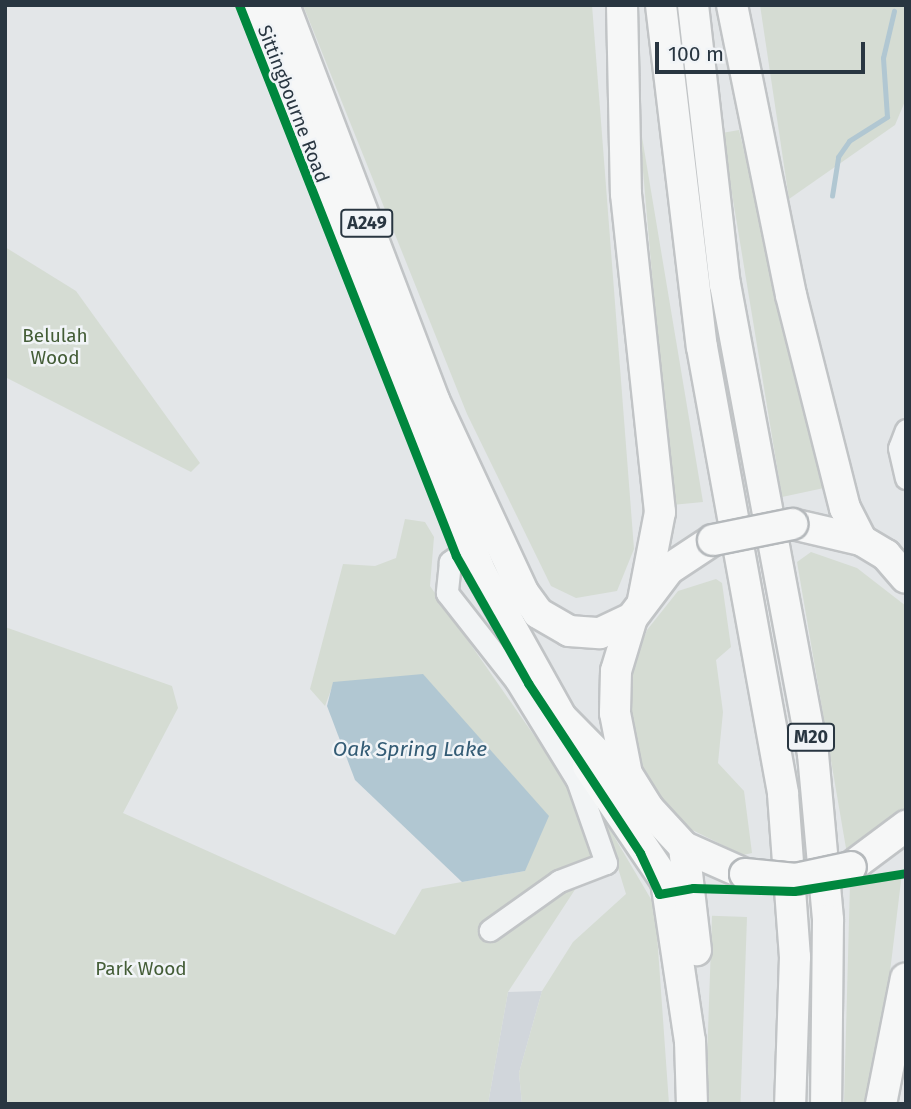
<!DOCTYPE html>
<style>
body{margin:0}
#map{position:relative;width:911px;height:1109px;overflow:hidden;background:#e3e6e8;font-family:"Fira Sans",sans-serif}
div>[style]{position:absolute}
[style*='--x']{left:calc(var(--x)*1px);top:calc(var(--y)*1px);width:calc(var(--w)*1px);rotate:calc(var(--a)*1deg)}
.built>*{inset:0;background:#d1d6db}
.green>*{inset:0;background:#d5dcd3;transform-origin:0 0}
.water>*{inset:0;background:#b1c7d2}
.stream>*{height:4.5px;margin:-2.25px;padding:0 2.25px;transform-origin:2.25px;border-radius:2.25px;background:#b1c7d2}
.roads{filter:drop-shadow(2px 0 #c1c4c6) drop-shadow(-2px 0 #c1c4c6) drop-shadow(0 2px #c1c4c6) drop-shadow(0 -2px #c1c4c6)}
.minor>*{height:21px;margin:-10.5px;padding:0 10.5px;transform-origin:10.5px;border-radius:10.5px;background:#f2f4f5}
.highway>*{height:30px;margin:-15px;padding:0 15px;transform-origin:15px;border-radius:15px;background:#f6f7f7}
.bridges{filter:drop-shadow(2px 0 #b5b9bc) drop-shadow(-2px 0 #b5b9bc) drop-shadow(0 2px #b5b9bc) drop-shadow(0 -2px #b5b9bc)}
.highway-bridge>*{height:30px;margin:-15px;padding:0 15px;transform-origin:15px;border-radius:15px;background:#f6f7f7}
.cycleway>*{height:9px;margin:-4.5px;padding:0 4.5px;transform-origin:4.5px;border-radius:4.5px;background:#00873e}
span{translate:-50% -50%;white-space:nowrap;text-align:center;line-height:1.15;-webkit-text-stroke:5px #f1f4f7;paint-order:stroke}
.shield-label span{padding:2px 5px;background:#f1f4f7;border:2px solid;border-radius:5px;-webkit-text-stroke-width:0}
.shield-label{font-size:18px;color:#293641;font-weight:700}
.street-label{font-size:19px;color:#293641}
.park-label{font-size:19px;color:#445d37}
.water-label{font-size:21px;color:#345c75;font-style:italic}
.frame{position:absolute;inset:0;border:7px solid #293641;pointer-events:none}
.scale{position:absolute;left:655px;top:42px;width:210px;height:32px;box-sizing:border-box;border:4px solid #293641;border-top:0;padding-left:9px;font-size:21px;line-height:24px;white-space:nowrap;color:#293641;-webkit-text-stroke:5px #f1f4f7;paint-order:stroke}
</style>
<div id="map">
<div class="built">
<div style="clip-path:polygon(542px 991px,519px 1073px,522px 1104px,488px 1104px,508px 992px)"></div>
</div>
<div class="green">
<div style="clip-path:polygon(303px 5px,592px 5px,634px 549px,617px 591px,576px 598px,551px 586px,467px 414px)"></div>
<div style="clip-path:polygon(760px 5px,906px 5px,906px 99px,895px 125px,789px 199px)"></div>
<div style="clip-path:polygon(638px 113px,703px 502px,672px 505px)"></div>
<div style="clip-path:polygon(739px 130px,824px 488px,782px 497px,722px 133px)"></div>
<div style="clip-path:polygon(5px 247px,76px 291px,200px 463px,191px 472px,5px 377px)"></div>
<div style="clip-path:polygon(405px 519px,425px 522px,434px 537px,430px 586px,563px 777px,595px 859px,508px 992px,488px 1104px,5px 1104px,5px 627px,172px 686px,178px 708px,123px 813px,395px 935px,422px 889px,525px 871px,334px 682px,325px 706px,310px 689px,343px 564px,375px 566px,396px 558px)"></div>
<div style="clip-path:polygon(811px 552px,857px 568px,906px 606px,906px 811px,847px 854px,797px 562px)"></div>
<div style="clip-path:polygon(716px 579px,722px 583px,731px 647px,716px 660px,723px 712px,718px 763px,744px 791px,752px 853px,743px 855px,682px 825px,653px 794px,628px 741px,630px 673px,647px 630px,678px 591px)"></div>
<div style="clip-path:polygon(602px 816px,655px 906px,669px 1104px,522px 1104px,519px 1073px,542px 991px,573px 942px,626px 894px)"></div>
<div style="clip-path:polygon(902px 873px,881px 1046px,867px 1104px,844px 1104px,850px 883px)"></div>
<div style="left:747px;top:917px;width:187px;height:35px;rotate:92deg"></div>
</div>
<div class="water">
<div style="clip-path:polygon(423px 674px,549px 816px,525px 871px,462px 882px,355px 780px,327px 706px,333px 682px)"></div>
</div>
<div class="stream">
<div style="--x:832;--y:196;--w:39;--a:-81"></div>
<div style="--x:838;--y:157;--w:19;--a:-55"></div>
<div style="--x:849;--y:141;--w:45;--a:-32.3"></div>
<div style="--x:887;--y:117;--w:59;--a:-93.9"></div>
<div style="--x:883;--y:58;--w:48;--a:-76.8"></div>
</div>
<div class="roads">
<div class="minor">
<div style="--x:906;--y:430;--w:19;--a:111"></div>
<div style="--x:899;--y:448;--w:31;--a:77"></div>
<div style="--x:469;--y:548;--w:24;--a:144"></div>
<div style="--x:450;--y:562;--w:31;--a:96"></div>
<div style="--x:447;--y:593;--w:112;--a:51.9"></div>
<div style="--x:516;--y:681;--w:116;--a:58.4"></div>
<div style="--x:577;--y:780;--w:88;--a:70.7"></div>
<div style="--x:606;--y:863;--w:50;--a:159"></div>
<div style="--x:559;--y:881;--w:85;--a:144.6"></div>
</div>
<div class="highway">
<div style="--x:254;--y:5;--w:612;--a:68.22"></div>
<div style="--x:481;--y:573;--w:165;--a:60.9"></div>
<div style="--x:561;--y:717;--w:108;--a:45.4"></div>
<div style="--x:284;--y:5;--w:423;--a:69.2"></div>
<div style="--x:434;--y:400;--w:212;--a:65.1"></div>
<div style="--x:523;--y:592;--w:26;--a:54"></div>
<div style="--x:538;--y:613;--w:36;--a:30"></div>
<div style="--x:569;--y:631;--w:31;--a:4"></div>
<div style="--x:600;--y:633;--w:35;--a:-25"></div>
<div style="--x:622;--y:5;--w:189;--a:88.8"></div>
<div style="--x:626;--y:194;--w:320;--a:83.9"></div>
<div style="--x:660;--y:512;--w:90;--a:100.9"></div>
<div style="--x:661;--y:5;--w:344;--a:83.2"></div>
<div style="--x:702;--y:347;--w:454;--a:79.7"></div>
<div style="--x:783;--y:794;--w:163;--a:85.8"></div>
<div style="--x:795;--y:957;--w:147;--a:91.9"></div>
<div style="--x:693;--y:5;--w:281;--a:83.5"></div>
<div style="--x:725;--y:284;--w:478;--a:79.4"></div>
<div style="--x:813;--y:754;--w:167;--a:84.8"></div>
<div style="--x:828;--y:920;--w:184;--a:90.6"></div>
<div style="--x:732;--y:5;--w:296;--a:78.5"></div>
<div style="--x:791;--y:295;--w:220;--a:75.8"></div>
<div style="--x:845;--y:508;--w:36;--a:63"></div>
<div style="--x:792;--y:524;--w:71;--a:13.1"></div>
<div style="--x:861;--y:540;--w:29;--a:31"></div>
<div style="--x:886;--y:555;--w:30;--a:49"></div>
<div style="--x:713;--y:540;--w:53;--a:146.6"></div>
<div style="--x:669;--y:569;--w:61;--a:127.1"></div>
<div style="--x:632;--y:618;--w:55;--a:106.8"></div>
<div style="--x:616;--y:671;--w:42;--a:91.4"></div>
<div style="--x:615;--y:713;--w:62;--a:78.9"></div>
<div style="--x:627;--y:774;--w:40;--a:58"></div>
<div style="--x:648;--y:808;--w:53;--a:47.3"></div>
<div style="--x:684;--y:847;--w:67;--a:23.9"></div>
<div style="--x:588;--y:766;--w:139;--a:55.9"></div>
<div style="--x:666;--y:881;--w:162;--a:81.5"></div>
<div style="--x:690;--y:1041;--w:63;--a:88.2"></div>
<div style="--x:684;--y:847;--w:104;--a:83.4"></div>
<div style="--x:851;--y:867;--w:69;--a:-36.7"></div>
<div style="--x:881;--y:1104;--w:128;--a:-78.8"></div>
</div>
</div>
<div class="bridges">
<div class="highway-bridge">
<div style="--x:713;--y:540;--w:81;--a:-11.4"></div>
<div style="--x:745;--y:874;--w:51;--a:5.6"></div>
<div style="--x:796;--y:879;--w:56;--a:-12.3"></div>
</div>
</div>
<div class="cycleway">
<div style="--x:239;--y:5;--w:592;--a:68.5"></div>
<div style="--x:456;--y:556;--w:146;--a:60.4"></div>
<div style="--x:528;--y:683;--w:204;--a:56.6"></div>
<div style="--x:640;--y:853;--w:45;--a:65.1"></div>
<div style="--x:659;--y:894;--w:35;--a:-10"></div>
<div style="--x:693;--y:888;--w:101;--a:1.7"></div>
<div style="--x:794;--y:891;--w:113;--a:-9.1"></div>
</div>
<div class="shield-label">
<span style="left:367px;top:223px">A249</span>
<span style="left:811px;top:737px">M20</span>
</div>
<div class="street-label">
<span style="left:293px;top:104px;rotate:69deg">Sittingbourne Road</span>
</div>
<div class="park-label">
<span style="left:55px;top:347px">Belulah<br>Wood</span>
<span style="left:141px;top:969px">Park Wood</span>
</div>
<div class="water-label">
<span style="left:410px;top:749px">Oak Spring Lake</span>
</div>
<div class="frame"></div>
<div class="scale">100 m</div>
</div>
